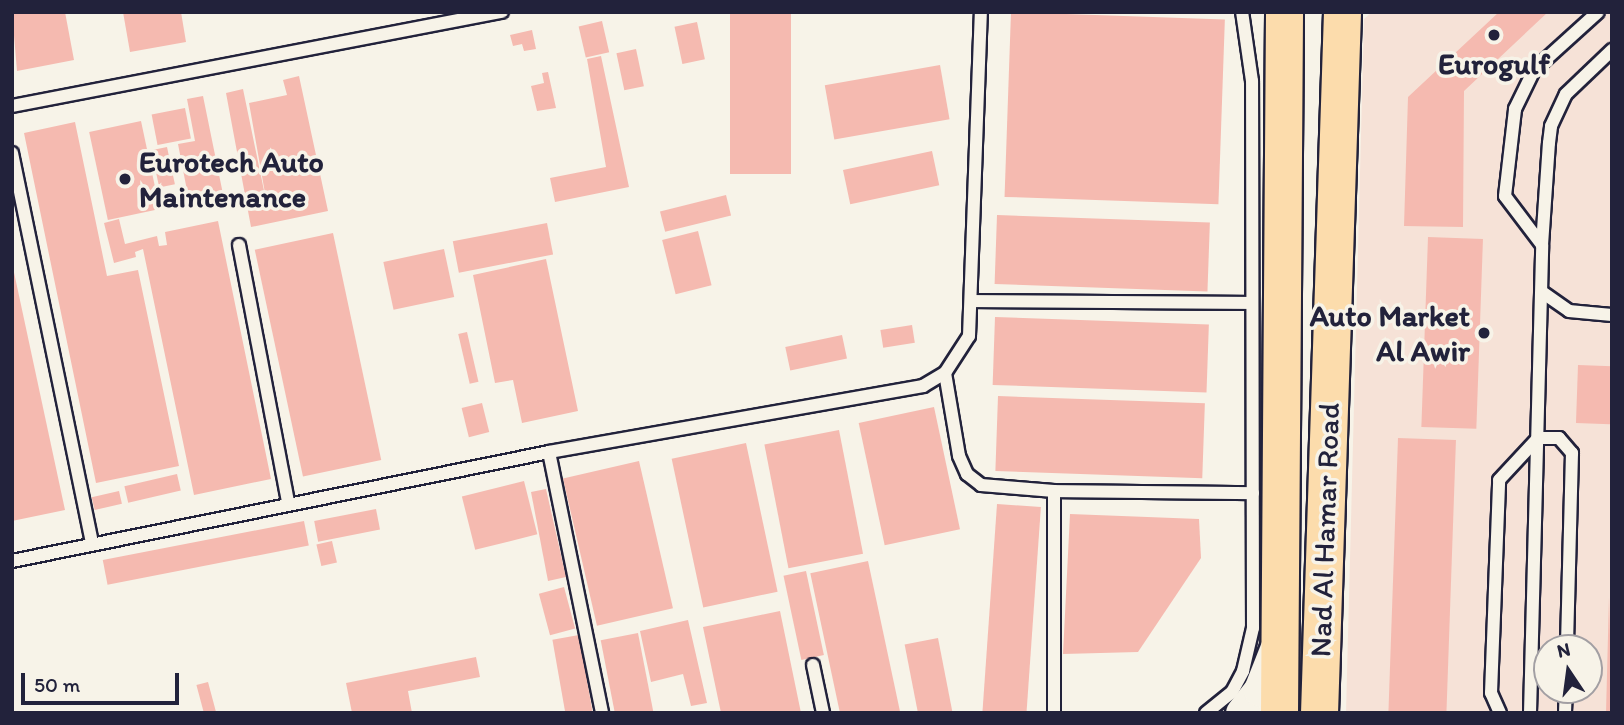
<!DOCTYPE html>
<style>
body{margin:0}
#map{position:relative;width:1624px;height:725px;overflow:hidden;background:#f7f3e8;font-family:Itim,sans-serif}
div>[style]{position:absolute}
[style*='--x']{left:calc(var(--x)*1px);top:calc(var(--y)*1px);width:calc(var(--w)*1px);rotate:calc(var(--a)*1deg)}
.built>*{inset:0;background:#f6e2d7}
.building>*{inset:0;background:#f5bab0;transform-origin:0 0}
.roads{filter:drop-shadow(2px 0 #22223b) drop-shadow(-2px 0 #22223b) drop-shadow(0 2px #22223b) drop-shadow(0 -2px #22223b)}
.lane>*{height:12px;margin:-6px;padding:0 6px;transform-origin:6px;border-radius:6px;background:#f7f3e8}
.secondary>*{height:33px;margin:-16.5px;padding:0 16.5px;transform-origin:16.5px;border-radius:16.5px;background:#f7f3e8}
.primary>*{height:37px;margin:-18.5px;padding:0 18.5px;transform-origin:18.5px;border-radius:18.5px;background:#fcdcac}
.dots>*{width:19px;height:19px;translate:-50% -50%;box-sizing:border-box;border:4px solid #f7f3e8;border-radius:50%}
span{translate:-50% -50%;white-space:nowrap;text-align:center;line-height:1.15;-webkit-text-stroke:7px #f7f3e8;paint-order:stroke}
.poi-label{font-size:30px;color:#22223b;font-weight:700}
.left{translate:0 -50%;text-align:left}
.right{translate:-100% -50%;text-align:right}
.street-label{font-size:30px;color:#22223b}
.frame{position:absolute;inset:0;border:14px solid #22223b;pointer-events:none}
.north{position:absolute;left:1533px;top:634px;width:70px;height:70px;box-sizing:border-box;background:#f7f3e8;border:2px solid #a29fa3;border-radius:50%;rotate:347deg;font-size:19px;font-weight:700;line-height:28px;text-align:center;color:#22223b}
.north::after{content:'';display:block;margin:auto;width:24px;height:32px;background:#22223b;clip-path:polygon(50% 0,100% 100%,50% 72%,0 100%)}
.scale{position:absolute;left:21px;top:673px;width:158px;height:32px;box-sizing:border-box;border:4px solid #22223b;border-top:0;padding-left:9px;font-size:21px;line-height:24px;white-space:nowrap;color:#22223b;-webkit-text-stroke:5px #f7f3e8;paint-order:stroke}
</style>
<div id="map">
<div class="built">
<div style="clip-path:polygon(evenodd,1372px 12px,1612px 12px,1612px 713px,1346px 713px,1364px 19px,1372px 12px,1547px 648px,1589px 648px,1589px 690px,1547px 690px,1547px 648px)"></div>
</div>
<div class="building">
<div style="clip-path:polygon(12px 12px,65px 12px,74px 60px,17px 71px)"></div>
<div style="clip-path:polygon(123px 12px,181px 12px,186px 42px,130px 52px)"></div>
<div style="left:730px;top:12px;width:61px;height:162px"></div>
<div style="left:1011px;top:12px;width:214px;height:185px;rotate:2deg"></div>
<div style="clip-path:polygon(1499px 12px,1548px 12px,1464px 91px,1463px 227px,1404px 226px,1408px 97px)"></div>
<div style="left:602px;top:21px;width:32px;height:24px;rotate:77deg"></div>
<div style="left:697px;top:22px;width:38px;height:23px;rotate:78deg"></div>
<div style="clip-path:polygon(532px 30px,536px 49px,524px 51px,522px 44px,513px 46px,510px 35px)"></div>
<div style="left:636px;top:49px;width:38px;height:20px;rotate:78deg"></div>
<div style="clip-path:polygon(601px 56px,629px 187px,555px 202px,550px 178px,606px 167px,587px 59px)"></div>
<div style="left:940px;top:65px;width:55px;height:117px;rotate:80deg"></div>
<div style="clip-path:polygon(548px 72px,556px 108px,537px 111px,531px 86px,544px 83px,542px 73px)"></div>
<div style="clip-path:polygon(299px 76px,328px 211px,251px 227px,226px 93px,243px 89px,268px 210px,249px 103px,287px 95px,283px 80px)"></div>
<div style="clip-path:polygon(203px 96px,224px 199px,190px 206px,178px 144px,195px 141px,187px 99px)"></div>
<div style="left:185px;top:108px;width:31px;height:34px;rotate:79deg"></div>
<div style="left:141px;top:121px;width:90px;height:53px;rotate:78deg"></div>
<div style="clip-path:polygon(75px 122px,107px 276px,138px 270px,179px 466px,96px 483px,24px 133px)"></div>
<div style="left:167px;top:147px;width:38px;height:16px;rotate:78deg"></div>
<div style="left:932px;top:151px;width:35px;height:91px;rotate:78deg"></div>
<div style="left:726px;top:195px;width:21px;height:68px;rotate:76deg"></div>
<div style="left:997px;top:215px;width:213px;height:69px;rotate:2deg"></div>
<div style="clip-path:polygon(119px 219px,125px 244px,157px 236px,159px 246px,167px 245px,165px 232px,218px 221px,271px 479px,194px 495px,143px 249px,135px 252px,136px 257px,114px 263px,104px 223px)"></div>
<div style="left:547px;top:223px;width:32px;height:96px;rotate:79deg"></div>
<div style="left:698px;top:231px;width:56px;height:37px;rotate:76deg"></div>
<div style="left:333px;top:233px;width:232px;height:80px;rotate:78deg"></div>
<div style="left:1428px;top:237px;width:55px;height:190px;rotate:2deg"></div>
<div style="left:444px;top:249px;width:49px;height:62px;rotate:78deg"></div>
<div style="clip-path:polygon(546px 259px,578px 411px,522px 423px,513px 380px,495px 383px,473px 275px)"></div>
<div style="clip-path:polygon(12px 263px,65px 510px,12px 521px)"></div>
<div style="left:995px;top:317px;width:214px;height:68px;rotate:2deg"></div>
<div style="left:912px;top:325px;width:18px;height:32px;rotate:81deg"></div>
<div style="left:467px;top:332px;width:51px;height:9px;rotate:77deg"></div>
<div style="left:842px;top:335px;width:24px;height:58px;rotate:78deg"></div>
<div style="left:1578px;top:365px;width:34px;height:58px;rotate:2deg"></div>
<div style="left:998px;top:396px;width:207px;height:75px;rotate:2deg"></div>
<div style="left:482px;top:403px;width:30px;height:21px;rotate:76deg"></div>
<div style="left:934px;top:407px;width:125px;height:77px;rotate:78deg"></div>
<div style="left:839px;top:430px;width:126px;height:76px;rotate:79deg"></div>
<div style="left:1398px;top:438px;width:58px;height:275px;rotate:2deg"></div>
<div style="left:746px;top:443px;width:152px;height:76px;rotate:78deg"></div>
<div style="left:639px;top:461px;width:151px;height:78px;rotate:77deg"></div>
<div style="left:177px;top:474px;width:17px;height:54px;rotate:77deg"></div>
<div style="left:524px;top:481px;width:55px;height:64px;rotate:76deg"></div>
<div style="clip-path:polygon(546px 489px,566px 577px,548px 581px,531px 492px)"></div>
<div style="left:119px;top:491px;width:13px;height:28px;rotate:77deg"></div>
<div style="left:997px;top:504px;width:44px;height:209px;rotate:4deg"></div>
<div style="left:376px;top:509px;width:21px;height:63px;rotate:79deg"></div>
<div style="clip-path:polygon(1070px 514px,1199px 519px,1201px 558px,1138px 652px,1063px 654px)"></div>
<div style="left:304px;top:521px;width:25px;height:205px;rotate:79deg"></div>
<div style="left:332px;top:541px;width:22px;height:16px;rotate:77deg"></div>
<div style="left:868px;top:561px;width:155px;height:59px;rotate:78deg"></div>
<div style="left:806px;top:571px;width:86px;height:23px;rotate:78deg"></div>
<div style="left:564px;top:587px;width:43px;height:26px;rotate:75deg"></div>
<div style="clip-path:polygon(1609px 597px,1612px 713px,1606px 713px)"></div>
<div style="clip-path:polygon(780px 611px,801px 713px,721px 713px,703px 627px)"></div>
<div style="clip-path:polygon(688px 620px,707px 703px,691px 706px,683px 674px,651px 682px,640px 631px)"></div>
<div style="left:638px;top:633px;width:82px;height:38px;rotate:79deg"></div>
<div style="left:579px;top:635px;width:77px;height:27px;rotate:80deg"></div>
<div style="left:938px;top:638px;width:76px;height:34px;rotate:79deg"></div>
<div style="clip-path:polygon(476px 657px,480px 677px,408px 691px,412px 713px,352px 713px,346px 683px)"></div>
<div style="left:208px;top:682px;width:30px;height:12px;rotate:75deg"></div>
</div>
<div class="roads">
<div class="lane">
<div style="--x:12;--y:106;--w:499;--a:-10.9"></div>
<div style="--x:12;--y:153;--w:399;--a:78.4"></div>
<div style="--x:239;--y:245;--w:263;--a:79.2"></div>
<div style="--x:1542;--y:245;--w:61;--a:-127.1"></div>
<div style="--x:1505;--y:196;--w:88;--a:-83.4"></div>
<div style="--x:1515;--y:109;--w:43;--a:-64"></div>
<div style="--x:1534;--y:70;--w:86;--a:-42.2"></div>
<div style="--x:1542;--y:292;--w:33;--a:35"></div>
<div style="--x:1569;--y:311;--w:43;--a:5.3"></div>
<div style="--x:973;--y:301;--w:279;--a:0.4"></div>
<div style="--x:945;--y:373;--w:84;--a:80.4"></div>
<div style="--x:959;--y:456;--w:20;--a:66"></div>
<div style="--x:967;--y:474;--w:18;--a:38"></div>
<div style="--x:981;--y:485;--w:73;--a:4.7"></div>
<div style="--x:1054;--y:491;--w:199;--a:0.6"></div>
<div style="--x:549;--y:452;--w:266;--a:78.5"></div>
<div style="--x:12;--y:561;--w:548;--a:-11.47"></div>
<div style="--x:549;--y:452;--w:380;--a:-10"></div>
<div style="--x:923;--y:386;--w:26;--a:-31"></div>
<div style="--x:945;--y:373;--w:44;--a:-57"></div>
<div style="--x:969;--y:336;--w:324;--a:-87.9"></div>
<div style="--x:813;--y:665;--w:49;--a:78.2"></div>
<div style="--x:1054;--y:713;--w:222;--a:-90"></div>
<div style="--x:1206;--y:713;--w:33;--a:-39"></div>
<div style="--x:1232;--y:692;--w:24;--a:-62"></div>
<div style="--x:1243;--y:671;--w:44;--a:-76.9"></div>
<div style="--x:1253;--y:628;--w:547;--a:-90.1"></div>
<div style="--x:1252;--y:81;--w:70;--a:-98.2"></div>
<div style="--x:1500;--y:713;--w:22;--a:-114"></div>
<div style="--x:1491;--y:693;--w:213;--a:-87.8"></div>
<div style="--x:1499;--y:480;--w:57;--a:-47.1"></div>
<div style="--x:1538;--y:438;--w:21;--a:0"></div>
<div style="--x:1559;--y:438;--w:20;--a:49"></div>
<div style="--x:1572;--y:453;--w:195;--a:91.5"></div>
<div style="--x:1530;--y:713;--w:468;--a:-88.5"></div>
<div style="--x:1542;--y:245;--w:102;--a:-86.1"></div>
<div style="--x:1549;--y:143;--w:17;--a:-83"></div>
<div style="--x:1551;--y:126;--w:35;--a:-65"></div>
<div style="--x:1566;--y:94;--w:64;--a:-43.7"></div>
<div style="--x:1565;--y:713;--w:23;--a:-88"></div>
</div>
<div class="secondary">
<div style="--x:1242;--y:713;--w:29;--a:-52"></div>
<div style="--x:1260;--y:690;--w:46;--a:-68.4"></div>
</div>
<div class="primary">
<div style="--x:1279;--y:713;--w:701;--a:-89.59"></div>
<div style="--x:1319;--y:713;--w:701;--a:-88.12"></div>
</div>
</div>
<div class="dots">
<div style="left:1494px;top:35px;background:#22223b"></div>
<div style="left:125px;top:179px;background:#22223b"></div>
<div style="left:1484px;top:333px;background:#22223b"></div>
</div>
<div class="poi-label">
<span style="left:1494px;top:64px">Eurogulf</span>
<span class="left" style="left:139px;top:179px">Eurotech Auto<br>Maintenance</span>
<span class="right" style="left:1470px;top:333px">Auto Market<br>Al Awir</span>
</div>
<div class="street-label">
<span style="left:1325px;top:530px;rotate:-88deg">Nad Al Hamar Road</span>
</div>
<div class="frame"></div>
<div class="north">N</div>
<div class="scale">50 m</div>
</div>
